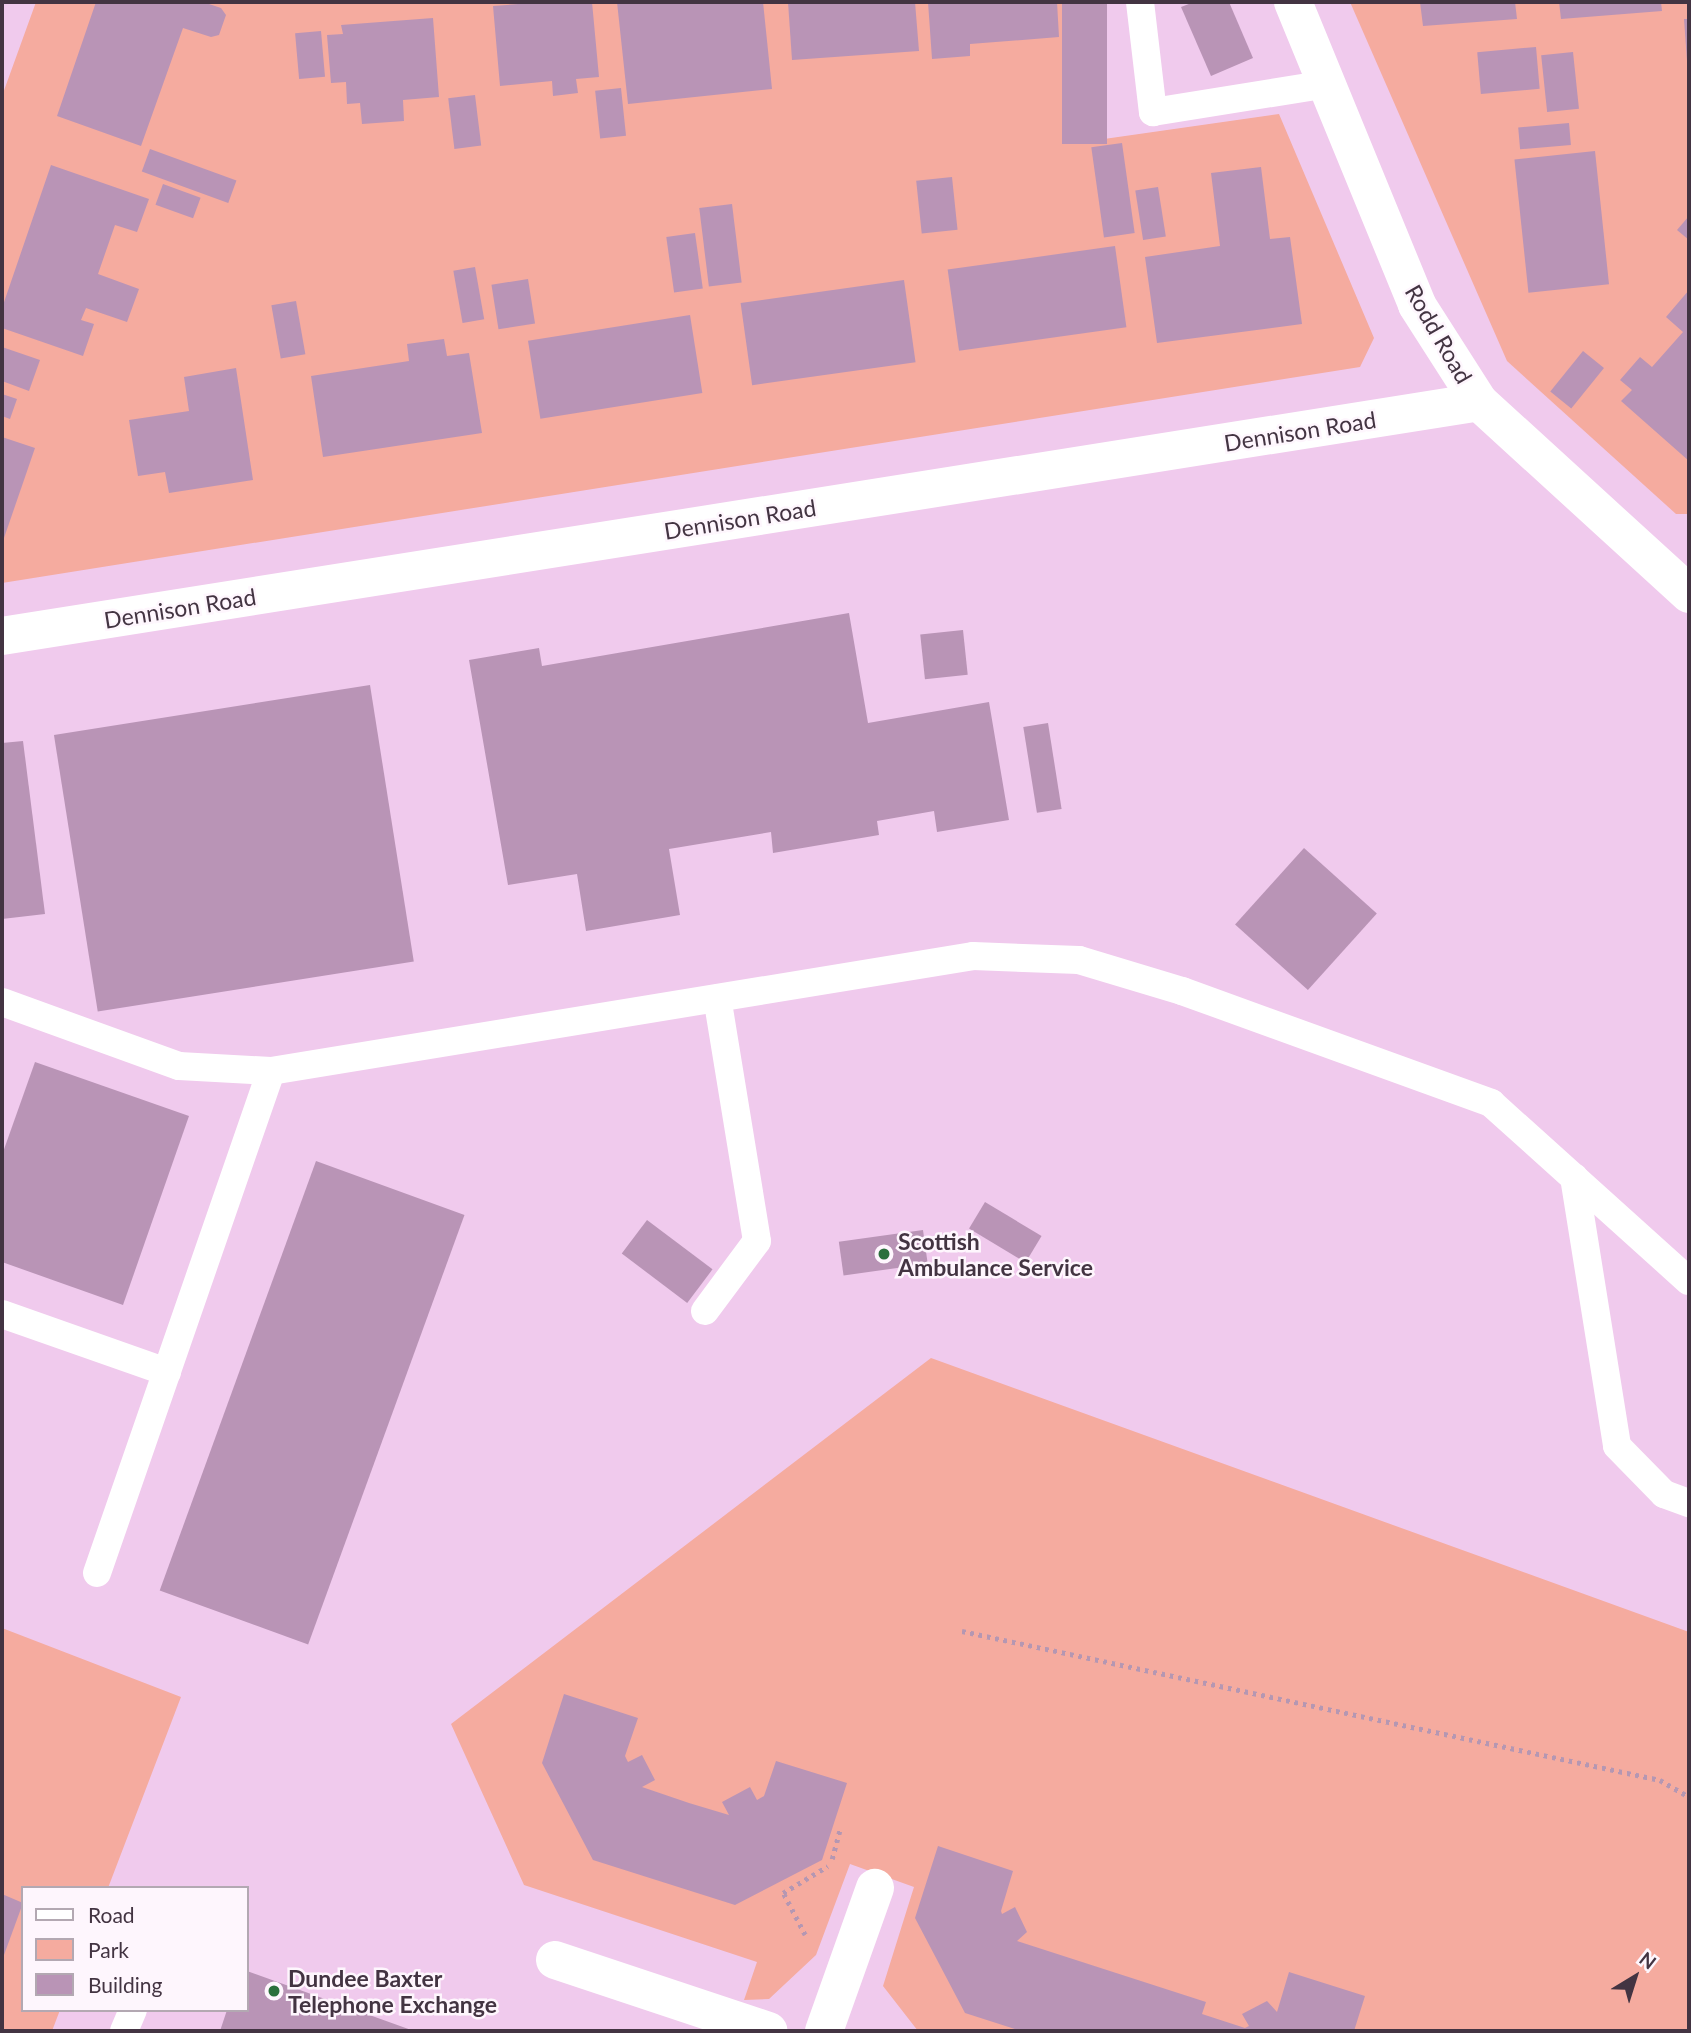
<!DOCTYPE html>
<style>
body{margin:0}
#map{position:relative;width:1691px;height:2033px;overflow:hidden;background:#f0caed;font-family:Lato,sans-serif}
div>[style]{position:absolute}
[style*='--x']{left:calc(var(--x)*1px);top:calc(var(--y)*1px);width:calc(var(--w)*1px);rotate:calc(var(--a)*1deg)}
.green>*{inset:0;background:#f5ab9f}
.building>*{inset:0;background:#b994b6;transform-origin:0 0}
.path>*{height:4.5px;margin-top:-2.25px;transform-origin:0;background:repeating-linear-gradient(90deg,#b597b2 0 3.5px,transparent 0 8.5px)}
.service>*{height:28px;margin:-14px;padding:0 14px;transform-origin:14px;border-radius:14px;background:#fff}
.minor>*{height:38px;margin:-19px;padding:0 19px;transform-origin:19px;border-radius:19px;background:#fff}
.dots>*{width:19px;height:19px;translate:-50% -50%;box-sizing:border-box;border:4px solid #fef6fd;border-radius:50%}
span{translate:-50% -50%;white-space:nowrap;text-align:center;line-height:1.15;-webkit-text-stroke:5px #fef6fd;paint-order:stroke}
.street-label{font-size:23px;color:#433442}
.poi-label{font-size:23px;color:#433442;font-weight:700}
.left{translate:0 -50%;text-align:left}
.frame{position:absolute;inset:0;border:4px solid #433442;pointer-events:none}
.legend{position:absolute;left:21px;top:1886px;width:228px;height:126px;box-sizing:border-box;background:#fef6fd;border:2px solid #b3a8b2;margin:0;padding:9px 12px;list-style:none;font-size:21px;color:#433442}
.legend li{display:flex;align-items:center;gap:14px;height:35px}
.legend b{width:35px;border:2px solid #b3a8b2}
.north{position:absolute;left:1600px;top:1942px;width:70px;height:70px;-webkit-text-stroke:5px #fef6fd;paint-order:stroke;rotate:38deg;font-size:19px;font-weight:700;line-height:28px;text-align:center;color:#433442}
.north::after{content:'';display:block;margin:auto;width:24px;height:32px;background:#433442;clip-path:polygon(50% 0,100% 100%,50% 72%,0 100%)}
</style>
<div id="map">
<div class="green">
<div style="clip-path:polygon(36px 2px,1062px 2px,1076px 143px,1279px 114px,1374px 338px,1360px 367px,2px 583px,2px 96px)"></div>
<div style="clip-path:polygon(1350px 2px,1689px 2px,1689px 514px,1676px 514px,1507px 361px)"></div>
<div style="clip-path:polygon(931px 1358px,1689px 1632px,1689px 2031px,918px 2031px,883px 1986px,914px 1887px,850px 1864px,816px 1955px,769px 1999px,744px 2000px,757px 1962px,524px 1885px,451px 1724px)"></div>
<div style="clip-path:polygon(2px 1628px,181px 1697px,108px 1888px,23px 1888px,23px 2010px,60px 2010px,52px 2031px,2px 2031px)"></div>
</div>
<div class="building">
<div style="clip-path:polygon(96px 2px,203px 2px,221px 8px,226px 15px,219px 35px,211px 37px,183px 28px,141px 146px,57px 116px)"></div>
<div style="clip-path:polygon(545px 2px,592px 2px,599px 77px,576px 79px,578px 93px,553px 96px,552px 81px,500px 86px,493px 6px)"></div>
<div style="clip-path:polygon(617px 2px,763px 2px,772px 89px,628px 104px)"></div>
<div style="clip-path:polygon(788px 2px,915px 2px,919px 51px,792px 60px)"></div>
<div style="clip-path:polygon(928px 2px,1057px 2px,1059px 37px,970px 44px,970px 56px,932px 59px)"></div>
<div style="left:1062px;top:2px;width:45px;height:142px"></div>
<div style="clip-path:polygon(1194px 2px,1229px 2px,1253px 58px,1211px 76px,1181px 7px)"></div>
<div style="clip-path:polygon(1420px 2px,1515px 2px,1517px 19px,1423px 26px)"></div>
<div style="clip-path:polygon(1559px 2px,1661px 2px,1662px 11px,1561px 19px)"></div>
<div style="clip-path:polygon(433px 18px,439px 97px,403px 100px,404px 121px,362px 124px,360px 103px,347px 104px,346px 82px,331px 83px,327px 35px,343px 34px,341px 25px)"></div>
<div style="clip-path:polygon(1684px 19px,1689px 19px,1689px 61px,1687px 61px)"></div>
<div style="left:321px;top:31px;width:46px;height:26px;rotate:85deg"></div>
<div style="left:1536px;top:47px;width:42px;height:59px;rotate:85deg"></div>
<div style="left:1573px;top:52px;width:57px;height:32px;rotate:84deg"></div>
<div style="left:621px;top:88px;width:48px;height:26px;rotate:84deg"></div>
<div style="left:475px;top:95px;width:51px;height:27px;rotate:83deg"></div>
<div style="left:1569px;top:123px;width:22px;height:51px;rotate:85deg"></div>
<div style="left:1122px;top:143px;width:91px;height:31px;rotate:82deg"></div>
<div style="left:150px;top:149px;width:92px;height:24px;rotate:20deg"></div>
<div style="left:1595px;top:151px;width:134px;height:81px;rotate:84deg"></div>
<div style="clip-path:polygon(51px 165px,149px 199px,137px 232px,115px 225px,98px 274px,139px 289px,127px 322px,86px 308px,81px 320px,94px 324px,83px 356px,2px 328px,2px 308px)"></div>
<div style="clip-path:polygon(1261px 167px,1270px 239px,1290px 237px,1302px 324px,1157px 343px,1145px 257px,1220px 246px,1211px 173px)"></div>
<div style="left:952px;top:177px;width:53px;height:36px;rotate:84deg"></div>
<div style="left:163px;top:184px;width:40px;height:22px;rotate:20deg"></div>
<div style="left:1158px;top:187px;width:50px;height:23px;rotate:81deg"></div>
<div style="left:732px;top:204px;width:79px;height:33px;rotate:83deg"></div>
<div style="clip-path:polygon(1689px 216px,1689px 240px,1677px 230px)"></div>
<div style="left:695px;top:233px;width:56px;height:29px;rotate:82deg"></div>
<div style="left:1115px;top:246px;width:82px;height:169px;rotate:82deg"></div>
<div style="left:475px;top:267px;width:53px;height:22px;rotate:80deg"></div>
<div style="left:528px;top:279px;width:45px;height:37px;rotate:81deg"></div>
<div style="left:904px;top:280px;width:83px;height:165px;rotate:82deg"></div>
<div style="clip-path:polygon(1689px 290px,1689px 461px,1621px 401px,1632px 390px,1620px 380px,1640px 357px,1652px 367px,1683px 332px,1666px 317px)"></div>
<div style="left:296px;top:301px;width:54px;height:25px;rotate:80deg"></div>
<div style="left:690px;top:315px;width:79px;height:164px;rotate:81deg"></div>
<div style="clip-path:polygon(444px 339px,447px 356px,469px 353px,482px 433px,323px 457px,311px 376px,409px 361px,407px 344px)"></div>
<div style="clip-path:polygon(2px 347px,40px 360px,29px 391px,2px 381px)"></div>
<div style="left:1583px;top:351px;width:27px;height:52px;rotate:39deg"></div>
<div style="clip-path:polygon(236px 368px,253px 480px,169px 493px,165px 472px,138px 476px,129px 420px,189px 411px,184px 377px)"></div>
<div style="clip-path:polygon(2px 394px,17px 399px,10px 419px,2px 416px)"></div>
<div style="clip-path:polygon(2px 437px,35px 448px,4px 538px,2px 537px)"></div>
<div style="clip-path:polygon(849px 613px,868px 723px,989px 702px,1009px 820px,937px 832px,934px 811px,877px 821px,879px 835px,773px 853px,771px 832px,669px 849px,680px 915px,586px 931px,577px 874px,508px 885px,469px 660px,539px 648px,542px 666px)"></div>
<div style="left:963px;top:630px;width:45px;height:43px;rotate:84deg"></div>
<div style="left:370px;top:685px;width:280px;height:320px;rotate:81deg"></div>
<div style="left:1048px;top:723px;width:87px;height:25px;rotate:81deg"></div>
<div style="clip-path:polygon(23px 741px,45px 914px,2px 919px,2px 743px)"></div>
<div style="left:1304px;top:848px;width:98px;height:103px;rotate:42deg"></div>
<div style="clip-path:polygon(35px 1062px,189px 1116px,123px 1305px,2px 1262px,2px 1155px)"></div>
<div style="left:316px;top:1161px;width:158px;height:457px;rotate:20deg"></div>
<div style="left:985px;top:1202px;width:66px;height:31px;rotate:31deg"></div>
<div style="left:647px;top:1220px;width:82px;height:42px;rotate:37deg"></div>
<div style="left:923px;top:1230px;width:34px;height:85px;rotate:82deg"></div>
<div style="clip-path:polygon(564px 1694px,638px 1718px,625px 1756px,628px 1762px,642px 1755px,655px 1780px,642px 1787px,689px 1803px,729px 1815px,722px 1802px,750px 1787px,757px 1800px,764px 1796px,776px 1761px,847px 1783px,822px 1860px,735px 1905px,593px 1860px,542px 1763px)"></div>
<div style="clip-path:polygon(938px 1846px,1013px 1871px,1001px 1911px,1002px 1914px,1015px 1907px,1027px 1932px,1017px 1941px,1206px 2002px,1202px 2014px,1245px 2028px,1249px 2026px,1242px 2014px,1267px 2001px,1277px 2012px,1289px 1972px,1365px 1996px,1354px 2031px,1021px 2031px,965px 2013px,915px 1918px)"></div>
<div style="clip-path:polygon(2px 1894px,23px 1903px,4px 1955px,2px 1954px)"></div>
<div style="clip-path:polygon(247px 1971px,414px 2031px,220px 2031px,227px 2010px,247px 2010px)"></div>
</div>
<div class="path">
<div style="--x:962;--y:1631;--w:714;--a:12.05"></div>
<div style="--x:1660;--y:1780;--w:34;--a:30"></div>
<div style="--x:832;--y:1859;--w:30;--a:-75"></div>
<div style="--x:805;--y:1935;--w:47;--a:-117.6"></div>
<div style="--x:783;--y:1893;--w:52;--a:-31"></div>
</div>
<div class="service">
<div style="--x:1140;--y:2;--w:111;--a:83.3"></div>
<div style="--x:1153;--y:112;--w:176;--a:-9.1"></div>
<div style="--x:2;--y:1002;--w:188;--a:19.9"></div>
<div style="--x:179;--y:1066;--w:92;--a:3.1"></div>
<div style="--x:271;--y:1071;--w:711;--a:-9.3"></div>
<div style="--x:973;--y:956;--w:106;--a:2.2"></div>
<div style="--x:1079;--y:960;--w:108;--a:16.8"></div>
<div style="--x:1182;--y:991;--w:329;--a:19.9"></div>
<div style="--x:1491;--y:1103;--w:266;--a:42"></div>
<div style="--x:1574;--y:1177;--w:272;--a:80.9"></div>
<div style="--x:1617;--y:1446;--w:67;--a:45.6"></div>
<div style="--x:1664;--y:1494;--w:27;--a:20"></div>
<div style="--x:705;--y:1311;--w:87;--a:-53.4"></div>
<div style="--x:757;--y:1241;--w:246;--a:-99.3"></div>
<div style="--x:2;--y:1314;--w:175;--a:19.4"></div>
<div style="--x:97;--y:1573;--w:531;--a:-70.88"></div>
<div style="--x:124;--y:2031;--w:23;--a:-67"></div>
</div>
<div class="minor">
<div style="--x:1293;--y:2;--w:327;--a:67.7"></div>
<div style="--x:1417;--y:305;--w:115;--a:57.4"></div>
<div style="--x:1479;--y:402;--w:285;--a:42.4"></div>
<div style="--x:2;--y:636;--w:1495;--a:-9"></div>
<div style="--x:555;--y:1960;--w:225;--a:18.4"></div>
<div style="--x:824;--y:2031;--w:152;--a:-70.4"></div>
</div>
<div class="dots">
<div style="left:884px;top:1254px;background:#2b703c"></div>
<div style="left:274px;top:1991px;background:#2b703c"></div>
</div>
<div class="street-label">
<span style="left:1439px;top:334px;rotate:60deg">Rodd Road</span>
<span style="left:1300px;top:431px;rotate:-9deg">Dennison Road</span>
<span style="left:740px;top:519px;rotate:-9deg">Dennison Road</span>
<span style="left:180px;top:608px;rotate:-9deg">Dennison Road</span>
</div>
<div class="poi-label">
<span class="left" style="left:898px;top:1254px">Scottish<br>Ambulance Service</span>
<span class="left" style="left:288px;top:1991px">Dundee Baxter<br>Telephone Exchange</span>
</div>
<div class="frame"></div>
<ul class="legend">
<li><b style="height:9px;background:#fff"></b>Road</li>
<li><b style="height:19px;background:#f5ab9f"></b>Park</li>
<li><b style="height:19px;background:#b994b6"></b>Building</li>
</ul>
<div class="north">N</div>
</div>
